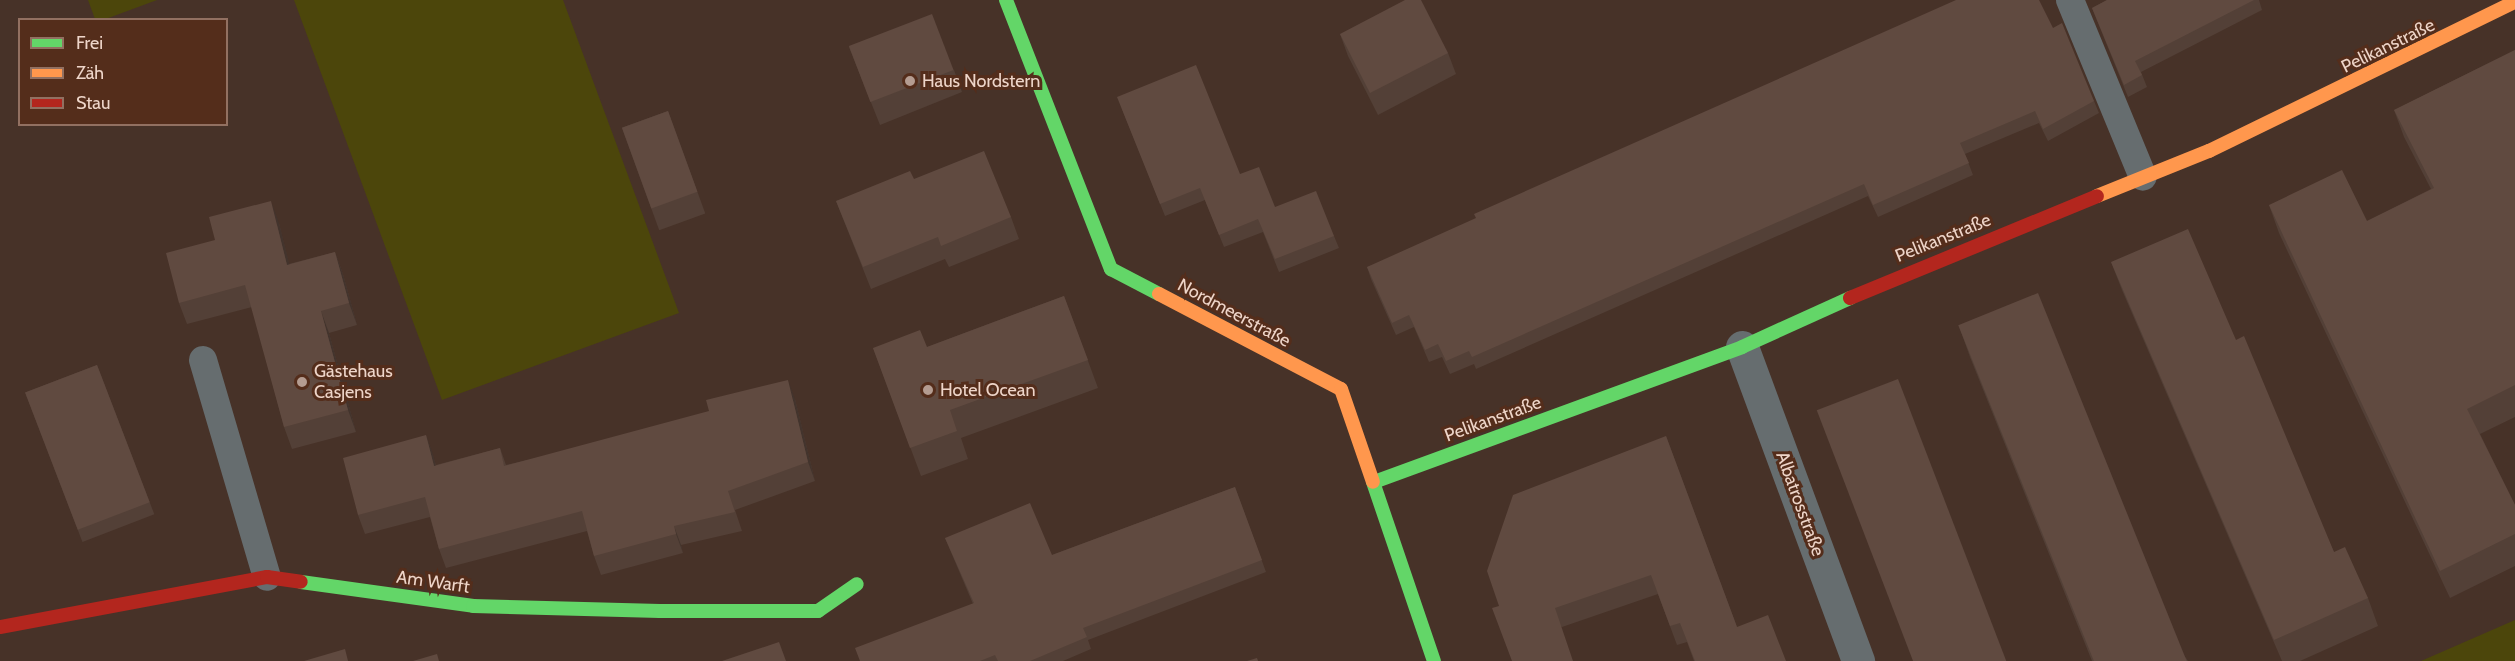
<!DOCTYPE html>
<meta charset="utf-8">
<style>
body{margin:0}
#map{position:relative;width:2515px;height:661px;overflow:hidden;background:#473228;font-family:Cabin,sans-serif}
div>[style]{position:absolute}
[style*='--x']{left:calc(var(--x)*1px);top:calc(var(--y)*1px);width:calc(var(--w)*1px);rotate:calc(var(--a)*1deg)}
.green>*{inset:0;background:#4c460b}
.lane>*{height:28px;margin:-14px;padding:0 14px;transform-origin:14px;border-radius:14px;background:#666d6f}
.street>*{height:33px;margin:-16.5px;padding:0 16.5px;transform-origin:16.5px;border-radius:16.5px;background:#666d6f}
.fast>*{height:14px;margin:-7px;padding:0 7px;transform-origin:7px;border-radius:7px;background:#63d668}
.slow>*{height:14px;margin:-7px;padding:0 7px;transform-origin:7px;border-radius:7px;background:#ff974d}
.jam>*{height:14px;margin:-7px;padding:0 7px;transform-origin:7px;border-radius:7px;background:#b3261e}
.wall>*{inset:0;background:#534037;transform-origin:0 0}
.shaded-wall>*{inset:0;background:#43342d}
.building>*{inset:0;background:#604a40;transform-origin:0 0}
.dots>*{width:16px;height:16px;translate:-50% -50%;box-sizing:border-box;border:3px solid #542d1b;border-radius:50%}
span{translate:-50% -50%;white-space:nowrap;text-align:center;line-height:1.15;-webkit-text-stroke:6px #542d1b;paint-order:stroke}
.street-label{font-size:18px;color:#eed5c9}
.poi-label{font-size:18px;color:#eed5c9}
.left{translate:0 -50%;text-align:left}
.legend{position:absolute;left:18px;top:18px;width:210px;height:108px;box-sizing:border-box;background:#542d1b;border:2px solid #927061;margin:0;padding:8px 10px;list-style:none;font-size:18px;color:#eed5c9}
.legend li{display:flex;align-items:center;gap:12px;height:30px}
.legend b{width:30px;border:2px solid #927061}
</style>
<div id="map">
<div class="green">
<div style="clip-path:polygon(88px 0,157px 0,103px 20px,95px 19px)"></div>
<div style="clip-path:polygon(294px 0,563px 0,679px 313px,442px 400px)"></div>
<div style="clip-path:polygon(2515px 620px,2515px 661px,2421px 661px)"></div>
</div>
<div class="lane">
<div style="--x:2070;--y:0;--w:191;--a:67.6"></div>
<div style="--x:203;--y:360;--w:226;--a:73.6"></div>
</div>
<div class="street">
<div style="--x:1742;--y:347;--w:335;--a:69.7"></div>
</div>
<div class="fast">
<div style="--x:1006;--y:0;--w:289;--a:68.7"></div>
<div style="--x:1111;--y:269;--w:54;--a:27.5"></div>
<div style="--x:1373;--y:482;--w:189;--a:71.2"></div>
<div style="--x:1374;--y:482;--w:392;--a:-20.1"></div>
<div style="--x:1742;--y:347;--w:119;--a:-24.4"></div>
<div style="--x:301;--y:582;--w:174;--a:7.9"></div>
<div style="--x:473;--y:606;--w:187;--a:1.5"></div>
<div style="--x:660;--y:611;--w:158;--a:0"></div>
<div style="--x:818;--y:611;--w:47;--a:-34.7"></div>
</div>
<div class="slow">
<div style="--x:2097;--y:196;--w:121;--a:-21.9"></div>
<div style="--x:2209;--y:151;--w:340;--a:-26"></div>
<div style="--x:1159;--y:294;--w:205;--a:27.6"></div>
<div style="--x:1341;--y:389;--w:98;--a:71"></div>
</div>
<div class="jam">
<div style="--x:1850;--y:298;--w:267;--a:-22.4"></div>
<div style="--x:0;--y:627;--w:272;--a:-10.6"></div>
<div style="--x:267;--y:577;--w:34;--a:8"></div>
</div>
<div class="wall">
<div style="clip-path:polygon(2107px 0,2259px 0,2262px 10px,2141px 72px,2147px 87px,2128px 97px,2092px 8px)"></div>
<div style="clip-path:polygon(2053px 28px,2094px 101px,2099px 113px,2048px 141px,2039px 123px,1965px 154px,1973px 175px,1878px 217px,1868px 196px,1476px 369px,1474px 364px,1450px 374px,1442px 357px,1429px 362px,1414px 327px,1396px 335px,1371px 279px,1367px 267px)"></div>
<div style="clip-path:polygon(1340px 34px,1448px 53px,1456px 74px,1378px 115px,1348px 56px)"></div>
<div style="clip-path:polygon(849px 47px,954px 70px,962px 92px,880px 125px)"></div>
<div style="clip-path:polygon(2515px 50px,2515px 417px,2480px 434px,2515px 505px,2515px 566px,2450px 598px,2279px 233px,2269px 205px,2367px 221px,2431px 189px,2404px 137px,2394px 110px)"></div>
<div style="clip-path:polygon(1122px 109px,1275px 207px,1334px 236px,1339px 248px,1279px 272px,1263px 232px,1224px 247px,1205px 200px,1165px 216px)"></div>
<div style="left:668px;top:111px;width:109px;height:49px;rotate:70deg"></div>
<div style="clip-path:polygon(914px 179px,1011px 217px,1019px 239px,949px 267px,945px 259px,871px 289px,836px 201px)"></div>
<div style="clip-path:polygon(279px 223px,289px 264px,335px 252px,343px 274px,357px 325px,329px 333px,356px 432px,292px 449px,284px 427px,252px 307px,187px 324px,179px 303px)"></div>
<div style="clip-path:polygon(2111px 262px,2236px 340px,2334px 552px,2368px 598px,2378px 626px,2300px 661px,2282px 661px,2122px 290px)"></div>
<div style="clip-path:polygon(1064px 296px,1098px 388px,961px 438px,968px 459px,921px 476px,873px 348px,927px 347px)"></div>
<div style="clip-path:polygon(1959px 326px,2188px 661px,2092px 661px,1970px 357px)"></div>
<div style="left:97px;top:365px;width:160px;height:77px;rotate:69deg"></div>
<div style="clip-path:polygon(795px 399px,815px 481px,735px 510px,742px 531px,681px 545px,683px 553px,601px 575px,594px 556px,587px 531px,446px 568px,439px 549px,430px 517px,365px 534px,358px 515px,426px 435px,436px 465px,500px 448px,506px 465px)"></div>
<div style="clip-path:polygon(1666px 436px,1737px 627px,1786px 661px,1694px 661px,1687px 642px,1677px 645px,1658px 594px,1562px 627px,1499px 606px)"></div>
<div style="clip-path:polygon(1235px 487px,1266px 572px,1088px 640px,1091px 649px,1063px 661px,860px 661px,973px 604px,945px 538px,1052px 555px)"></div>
</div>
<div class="shaded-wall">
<div style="clip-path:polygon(271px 201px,279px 223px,295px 286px,287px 265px)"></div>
<div style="clip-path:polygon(335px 252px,343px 274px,357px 325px,349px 303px)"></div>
<div style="clip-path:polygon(321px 311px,329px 333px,356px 432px,348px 410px)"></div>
<div style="clip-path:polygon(788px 380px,795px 399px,815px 481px,808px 462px)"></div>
<div style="clip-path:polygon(426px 435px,433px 454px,441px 485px,434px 466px)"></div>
<div style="clip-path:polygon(674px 526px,681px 545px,683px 553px,676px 534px)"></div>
</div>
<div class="building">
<div style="clip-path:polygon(1405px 0,1421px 0,1448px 53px,1370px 93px,1340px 34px)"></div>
<div style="clip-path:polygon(1956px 0,2039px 0,2053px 28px,2062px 23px,2094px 101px,2043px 129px,2035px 111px,1960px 143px,1969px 163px,1873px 205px,1864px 184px,1472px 357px,1469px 351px,1446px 361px,1438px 344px,1425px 350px,1409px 315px,1392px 323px,1367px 267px,1476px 218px,1474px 214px)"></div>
<div style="clip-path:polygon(2107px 0,2254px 0,2135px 61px,2142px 75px,2124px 85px,2092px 8px)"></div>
<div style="left:932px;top:14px;width:60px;height:89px;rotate:69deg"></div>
<div style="clip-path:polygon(2515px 50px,2515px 385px,2467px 409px,2515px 505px,2515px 534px,2440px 571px,2269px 205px,2342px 170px,2367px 221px,2434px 188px,2394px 110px)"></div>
<div style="clip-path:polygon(1196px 65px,1240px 174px,1259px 167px,1275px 207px,1316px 191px,1334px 236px,1275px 259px,1258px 219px,1219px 235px,1200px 188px,1160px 204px,1117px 97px)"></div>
<div style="left:668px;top:111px;width:86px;height:49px;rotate:70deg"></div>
<div style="clip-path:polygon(984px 151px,1011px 217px,941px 246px,938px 237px,863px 267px,836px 201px,910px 171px,914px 179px)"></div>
<div style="clip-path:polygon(271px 201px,287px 265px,335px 252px,349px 303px,321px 311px,348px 410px,284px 427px,245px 285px,179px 303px,166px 253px,215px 240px,209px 217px)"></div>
<div style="clip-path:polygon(2188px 229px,2236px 340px,2244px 336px,2334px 552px,2345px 547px,2368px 598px,2274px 640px,2111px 262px)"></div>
<div style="left:2038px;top:293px;width:397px;height:86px;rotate:68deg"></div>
<div style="clip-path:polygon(1064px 296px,1088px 360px,950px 410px,957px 431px,910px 448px,873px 348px,920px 330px,927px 347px)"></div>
<div style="left:97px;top:365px;width:147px;height:77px;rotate:69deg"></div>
<div style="left:1898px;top:379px;width:303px;height:87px;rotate:69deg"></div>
<div style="clip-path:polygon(788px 380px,808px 462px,728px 491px,735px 512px,674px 526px,676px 534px,594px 556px,582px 511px,439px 549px,425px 497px,358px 515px,343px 458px,426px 435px,434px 466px,500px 448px,504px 466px,709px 411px,706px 400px)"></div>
<div style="clip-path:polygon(1666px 436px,1737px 627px,1768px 615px,1786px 661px,1695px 661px,1680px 623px,1670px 626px,1651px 575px,1555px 608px,1573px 661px,1512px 661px,1492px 608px,1499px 606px,1487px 571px,1513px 495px)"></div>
<div style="clip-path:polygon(1235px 487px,1262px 560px,1083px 628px,1087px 637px,1030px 661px,998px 661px,995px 655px,980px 661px,860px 661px,855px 648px,974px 603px,945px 538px,1030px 503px,1052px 555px)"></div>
<div style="clip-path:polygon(779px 642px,786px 661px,722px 661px)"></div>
<div style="clip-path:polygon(345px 649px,348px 661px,304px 661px)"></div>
<div style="clip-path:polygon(437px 654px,439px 661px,413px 661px)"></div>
<div style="clip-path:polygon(1257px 658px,1258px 661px,1247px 661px)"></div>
</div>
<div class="dots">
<div style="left:910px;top:81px;background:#b49c91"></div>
<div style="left:302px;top:382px;background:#b49c91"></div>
<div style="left:928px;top:390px;background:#b49c91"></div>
</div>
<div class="street-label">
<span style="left:2388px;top:46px;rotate:-26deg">Pelikanstraße</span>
<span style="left:1943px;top:238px;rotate:-22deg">Pelikanstraße</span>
<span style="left:1234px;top:313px;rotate:28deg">Nordmeerstraße</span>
<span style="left:1493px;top:419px;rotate:-20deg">Pelikanstraße</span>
<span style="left:1800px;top:504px;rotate:70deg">Albatrosstraße</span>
<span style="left:433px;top:582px;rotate:8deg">Am Warft</span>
</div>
<div class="poi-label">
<span class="left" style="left:922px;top:81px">Haus Nordstern</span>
<span class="left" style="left:314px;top:382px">Gästehaus<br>Casjens</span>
<span class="left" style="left:940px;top:390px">Hotel Ocean</span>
</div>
<ul class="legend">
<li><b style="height:8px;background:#63d668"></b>Frei</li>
<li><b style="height:8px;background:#ff974d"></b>Zäh</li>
<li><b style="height:8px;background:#b3261e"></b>Stau</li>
</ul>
</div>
